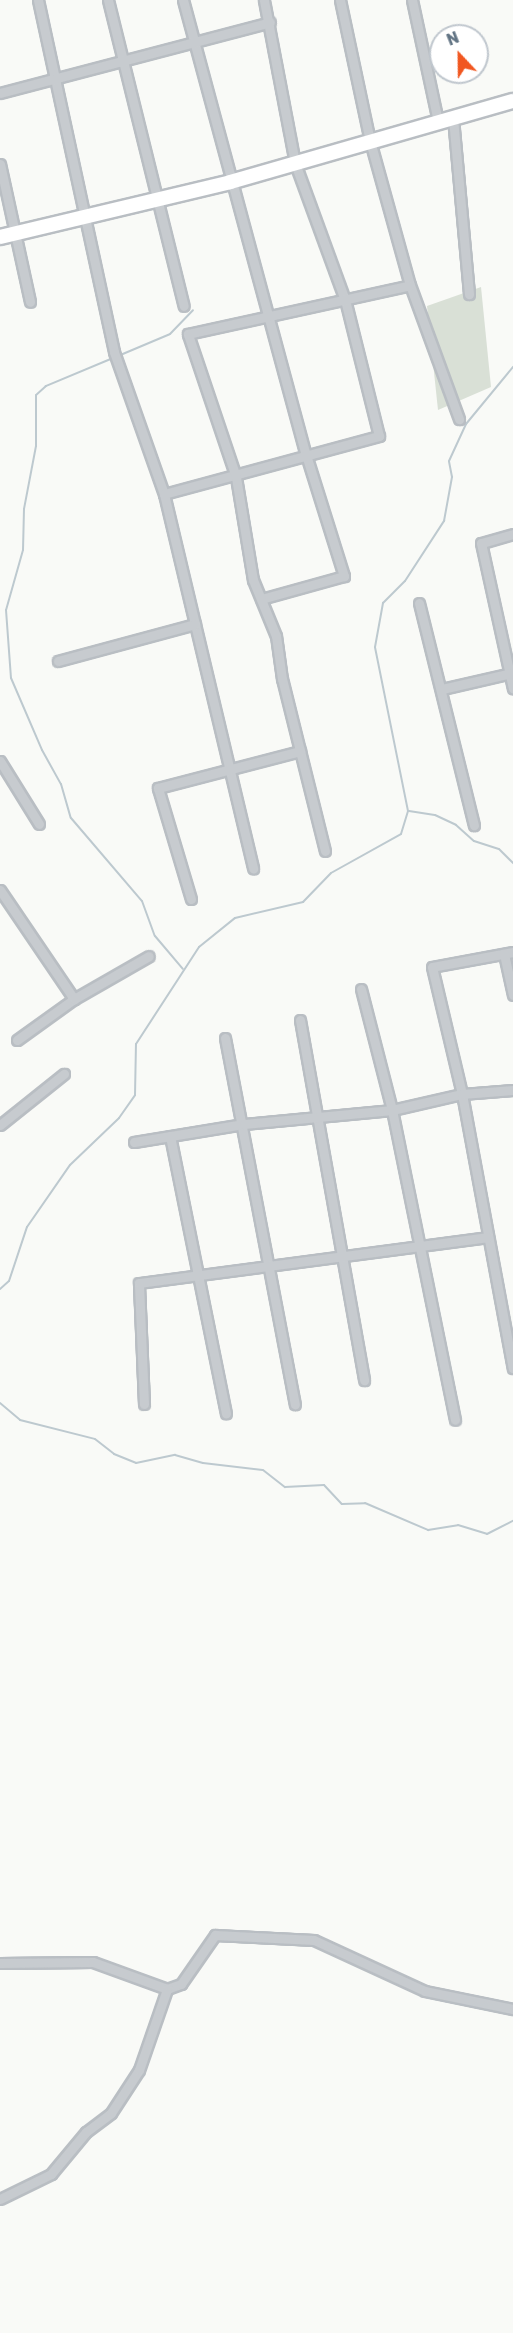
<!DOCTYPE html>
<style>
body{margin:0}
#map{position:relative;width:513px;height:2333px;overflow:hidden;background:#f9faf7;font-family:Rubik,sans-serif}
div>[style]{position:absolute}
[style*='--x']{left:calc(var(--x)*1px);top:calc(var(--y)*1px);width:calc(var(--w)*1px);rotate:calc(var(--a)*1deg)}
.green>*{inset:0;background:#d9e0d6}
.stream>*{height:2px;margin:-1px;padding:0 1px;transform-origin:1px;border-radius:1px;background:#bdc9cf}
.roads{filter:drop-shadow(2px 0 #b9bec3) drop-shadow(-2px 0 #b9bec3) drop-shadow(0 2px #b9bec3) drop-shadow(0 -2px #b9bec3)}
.street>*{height:9px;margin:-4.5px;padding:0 4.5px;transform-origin:4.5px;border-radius:4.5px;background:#c7cbcf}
.secondary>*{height:14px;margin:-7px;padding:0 7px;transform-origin:7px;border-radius:7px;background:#fff}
span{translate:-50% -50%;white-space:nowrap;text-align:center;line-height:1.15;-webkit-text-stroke:6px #fff;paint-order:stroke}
.north{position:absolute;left:429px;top:24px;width:60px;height:60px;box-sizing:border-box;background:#fff;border:2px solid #c0c7ce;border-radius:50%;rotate:338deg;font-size:16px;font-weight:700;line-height:24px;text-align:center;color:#627484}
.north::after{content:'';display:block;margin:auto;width:21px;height:27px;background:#f15720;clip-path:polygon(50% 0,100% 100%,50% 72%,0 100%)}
</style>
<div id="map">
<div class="green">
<div style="clip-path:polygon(481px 287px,491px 387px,438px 410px,427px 306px)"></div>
</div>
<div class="stream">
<div style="--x:118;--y:356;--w:56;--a:-22.9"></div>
<div style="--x:170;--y:334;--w:33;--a:-46"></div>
<div style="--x:113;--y:358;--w:73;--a:157.3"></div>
<div style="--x:46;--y:386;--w:13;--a:138"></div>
<div style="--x:36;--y:395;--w:51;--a:90"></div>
<div style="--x:36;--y:446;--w:64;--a:100.8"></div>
<div style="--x:24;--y:509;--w:41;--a:91.4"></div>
<div style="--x:23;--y:550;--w:62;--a:105.8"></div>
<div style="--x:6;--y:610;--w:68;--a:85.8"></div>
<div style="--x:11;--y:678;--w:78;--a:66.7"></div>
<div style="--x:42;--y:750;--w:39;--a:61"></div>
<div style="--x:61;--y:784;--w:35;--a:74"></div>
<div style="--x:71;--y:818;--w:109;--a:49.5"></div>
<div style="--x:142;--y:901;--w:37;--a:70"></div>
<div style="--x:155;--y:936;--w:43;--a:49.7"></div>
<div style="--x:409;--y:811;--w:26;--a:9"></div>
<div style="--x:435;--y:815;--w:23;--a:25"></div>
<div style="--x:456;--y:825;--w:24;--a:42"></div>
<div style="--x:474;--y:841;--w:26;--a:18"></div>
<div style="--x:499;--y:849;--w:20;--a:45"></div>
<div style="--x:0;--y:1289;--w:12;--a:-42"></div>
<div style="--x:9;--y:1281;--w:57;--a:-71.6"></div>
<div style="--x:27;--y:1227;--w:75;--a:-55.3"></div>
<div style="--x:70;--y:1165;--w:68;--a:-43.8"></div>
<div style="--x:119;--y:1118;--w:28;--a:-55"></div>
<div style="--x:135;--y:1095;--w:51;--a:-88.9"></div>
<div style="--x:136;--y:1044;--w:116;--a:-57"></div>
<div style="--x:199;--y:947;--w:46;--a:-38.9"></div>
<div style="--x:235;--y:918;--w:70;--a:-13.2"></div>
<div style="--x:303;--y:902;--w:40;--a:-46"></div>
<div style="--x:331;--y:873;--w:80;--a:-29.1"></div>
<div style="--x:401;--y:834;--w:24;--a:-73"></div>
<div style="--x:408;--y:811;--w:167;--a:-101.4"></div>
<div style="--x:375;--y:647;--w:45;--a:-79.7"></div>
<div style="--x:383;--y:603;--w:31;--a:-45"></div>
<div style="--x:405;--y:581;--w:72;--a:-57"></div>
<div style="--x:444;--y:521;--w:45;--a:-79.7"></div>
<div style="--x:452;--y:477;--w:16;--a:-101"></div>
<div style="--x:449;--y:461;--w:41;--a:-65.3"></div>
<div style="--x:466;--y:424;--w:74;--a:-50.5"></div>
<div style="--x:0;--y:1403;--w:26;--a:40"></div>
<div style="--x:20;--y:1420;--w:77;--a:14.2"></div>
<div style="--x:95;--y:1439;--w:24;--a:38"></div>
<div style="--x:114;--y:1454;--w:24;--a:22"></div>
<div style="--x:136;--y:1463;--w:40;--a:-12"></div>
<div style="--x:175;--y:1455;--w:29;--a:16"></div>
<div style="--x:203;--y:1463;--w:60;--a:6.7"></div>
<div style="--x:263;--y:1470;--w:28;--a:38"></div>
<div style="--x:285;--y:1487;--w:39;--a:-3"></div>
<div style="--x:324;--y:1485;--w:26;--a:47"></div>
<div style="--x:342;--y:1504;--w:23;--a:-2"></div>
<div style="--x:365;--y:1503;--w:69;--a:23.2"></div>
<div style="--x:428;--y:1530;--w:30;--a:-9"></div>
<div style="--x:458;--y:1525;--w:30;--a:17"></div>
<div style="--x:487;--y:1534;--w:29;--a:-27"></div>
</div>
<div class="roads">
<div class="street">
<div style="--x:38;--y:0;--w:360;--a:77.8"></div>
<div style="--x:114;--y:352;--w:151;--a:70.6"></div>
<div style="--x:164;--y:494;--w:385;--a:76.6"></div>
<div style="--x:108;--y:0;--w:315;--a:76.1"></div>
<div style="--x:183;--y:0;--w:474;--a:74.9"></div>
<div style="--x:307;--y:458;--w:124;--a:72.6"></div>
<div style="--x:344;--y:576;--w:86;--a:164.5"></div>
<div style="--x:340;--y:0;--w:144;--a:78"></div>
<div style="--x:370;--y:141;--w:149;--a:74.5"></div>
<div style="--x:410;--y:285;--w:143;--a:69.9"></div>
<div style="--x:412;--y:0;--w:124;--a:77.9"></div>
<div style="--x:0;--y:93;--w:279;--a:-14.7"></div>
<div style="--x:453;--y:118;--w:177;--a:84.8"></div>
<div style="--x:0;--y:164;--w:141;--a:77.7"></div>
<div style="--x:164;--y:494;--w:223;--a:-15.1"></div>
<div style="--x:379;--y:436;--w:140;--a:-104"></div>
<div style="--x:345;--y:300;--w:146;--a:-110.1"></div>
<div style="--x:295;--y:163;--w:166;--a:-100.8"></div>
<div style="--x:513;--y:534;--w:33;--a:164"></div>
<div style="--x:481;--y:543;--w:149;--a:77.6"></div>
<div style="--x:419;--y:603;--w:229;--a:76.1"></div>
<div style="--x:58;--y:661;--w:142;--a:-15.1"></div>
<div style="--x:442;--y:689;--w:72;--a:-12.9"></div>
<div style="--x:0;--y:761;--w:74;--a:58.2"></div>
<div style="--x:325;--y:851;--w:177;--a:-104"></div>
<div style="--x:282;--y:679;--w:43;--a:-97.9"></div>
<div style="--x:276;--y:636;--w:61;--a:-112.3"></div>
<div style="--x:253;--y:580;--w:104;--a:-99.4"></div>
<div style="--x:236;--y:477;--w:151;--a:-108.6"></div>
<div style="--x:188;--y:334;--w:227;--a:-12.4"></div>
<div style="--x:0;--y:890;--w:132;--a:55.8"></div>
<div style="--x:191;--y:899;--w:116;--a:-106.6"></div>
<div style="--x:158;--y:788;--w:147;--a:-14.6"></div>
<div style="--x:513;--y:952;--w:82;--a:169.5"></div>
<div style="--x:432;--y:967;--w:130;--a:76.7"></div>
<div style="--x:462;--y:1094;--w:279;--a:79.5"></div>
<div style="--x:504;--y:954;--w:42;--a:77.6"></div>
<div style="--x:361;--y:989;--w:125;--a:75.6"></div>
<div style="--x:392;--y:1110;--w:316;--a:78.5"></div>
<div style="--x:300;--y:1020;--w:366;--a:79.9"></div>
<div style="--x:225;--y:1038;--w:373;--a:79.2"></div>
<div style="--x:17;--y:1040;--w:70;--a:-35.7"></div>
<div style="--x:74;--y:999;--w:86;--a:-29.8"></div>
<div style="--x:0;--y:1125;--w:82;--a:-38.6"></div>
<div style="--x:170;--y:1136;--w:283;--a:78.6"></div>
<div style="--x:134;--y:1142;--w:111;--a:-9.3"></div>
<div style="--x:244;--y:1124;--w:149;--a:-5.4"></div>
<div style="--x:392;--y:1110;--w:72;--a:-12.9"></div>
<div style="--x:462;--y:1094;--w:51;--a:-4.5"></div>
<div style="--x:144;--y:1404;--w:121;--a:-92.4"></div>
<div style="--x:139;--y:1283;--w:352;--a:-7.5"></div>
<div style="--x:0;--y:1963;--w:93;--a:-0.6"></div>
<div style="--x:93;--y:1962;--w:79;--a:20"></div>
<div style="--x:167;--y:1989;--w:15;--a:-20"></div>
<div style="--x:181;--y:1984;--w:60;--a:-55.2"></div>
<div style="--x:215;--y:1935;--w:99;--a:2.9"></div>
<div style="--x:314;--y:1940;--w:122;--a:24.7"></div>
<div style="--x:425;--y:1991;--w:90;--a:11.6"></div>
<div style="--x:0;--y:2199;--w:57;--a:-26.1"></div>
<div style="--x:51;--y:2174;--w:55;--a:-50.2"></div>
<div style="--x:86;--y:2132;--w:31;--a:-37"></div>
<div style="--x:111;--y:2113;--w:51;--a:-56.9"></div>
<div style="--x:139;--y:2070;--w:86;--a:-70.9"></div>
</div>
<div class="secondary">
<div style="--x:0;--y:237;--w:236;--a:-13.4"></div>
<div style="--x:230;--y:182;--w:294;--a:-16"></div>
</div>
</div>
<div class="north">N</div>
</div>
